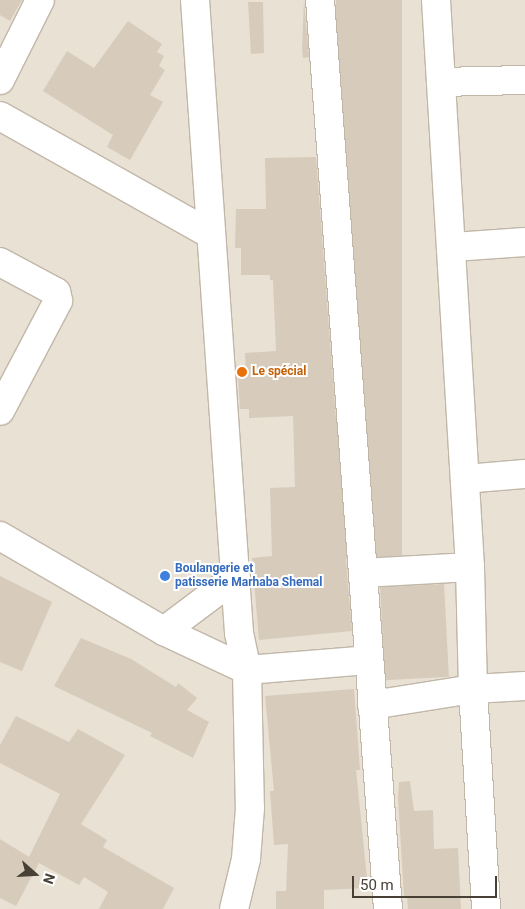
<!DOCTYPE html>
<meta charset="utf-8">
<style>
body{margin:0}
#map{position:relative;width:525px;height:909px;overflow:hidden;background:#f4f0e6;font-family:Roboto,sans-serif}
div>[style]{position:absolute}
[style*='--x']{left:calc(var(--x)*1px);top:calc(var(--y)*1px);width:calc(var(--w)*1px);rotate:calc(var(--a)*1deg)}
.residential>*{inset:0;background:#e9e1d4;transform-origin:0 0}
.building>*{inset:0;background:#d7cbbb;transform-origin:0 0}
.roads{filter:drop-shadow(1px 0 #c1b7a8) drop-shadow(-1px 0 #c1b7a8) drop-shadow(0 1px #c1b7a8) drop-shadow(0 -1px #c1b7a8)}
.minor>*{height:28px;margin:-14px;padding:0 14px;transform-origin:14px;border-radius:14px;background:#fff}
.dots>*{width:14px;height:14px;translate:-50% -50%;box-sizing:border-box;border:2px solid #fff;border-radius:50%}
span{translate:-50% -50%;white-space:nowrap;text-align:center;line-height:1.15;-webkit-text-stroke:4px #fff;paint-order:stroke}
.food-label{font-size:12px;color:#c56008;font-weight:700}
.left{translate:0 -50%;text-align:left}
.shop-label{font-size:12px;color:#366cbe;font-weight:700}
.north{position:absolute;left:10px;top:849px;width:50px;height:50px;-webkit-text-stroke:4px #fff;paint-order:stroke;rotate:109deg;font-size:14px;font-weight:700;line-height:20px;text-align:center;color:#484035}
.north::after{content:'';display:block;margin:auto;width:18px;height:22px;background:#484035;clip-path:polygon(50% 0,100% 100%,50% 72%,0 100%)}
.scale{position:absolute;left:352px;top:876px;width:145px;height:22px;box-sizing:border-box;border:2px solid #484035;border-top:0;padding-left:6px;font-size:15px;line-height:18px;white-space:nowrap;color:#484035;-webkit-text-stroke:4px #fff;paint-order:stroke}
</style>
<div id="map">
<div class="residential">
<div style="left:0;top:0;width:525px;height:909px"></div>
</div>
<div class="building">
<div style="clip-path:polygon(0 0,22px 0,10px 21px,0 15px)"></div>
<div style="clip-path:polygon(304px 0,309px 57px,303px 58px,302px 49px)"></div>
<div style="left:336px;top:0;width:66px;height:559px"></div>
<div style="clip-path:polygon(248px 2px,263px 2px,264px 53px,251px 54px)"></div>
<div style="clip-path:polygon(128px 21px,162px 44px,157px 52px,164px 56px,159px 66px,165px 70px,150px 95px,163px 102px,130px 160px,107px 147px,113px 135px,43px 91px,67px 51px,94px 68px)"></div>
<div style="clip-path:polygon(316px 157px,337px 432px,338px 550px,345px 549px,352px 631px,259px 640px,252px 558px,272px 556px,270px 488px,295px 487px,293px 416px,249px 418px,249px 409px,240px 409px,238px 376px,246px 375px,245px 353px,276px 351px,273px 280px,270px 280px,270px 275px,241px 275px,241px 248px,235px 248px,236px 209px,266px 209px,265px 158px)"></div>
<div style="clip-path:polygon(0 576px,52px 602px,22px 671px,0 662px)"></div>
<div style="left:444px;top:584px;width:93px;height:64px;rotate:87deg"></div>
<div style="clip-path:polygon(81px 638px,131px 659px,176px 687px,178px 683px,197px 698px,187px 710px,209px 722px,193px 758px,150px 736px,152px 733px,54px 686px)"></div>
<div style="clip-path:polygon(354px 689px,360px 770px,356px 770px,368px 888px,324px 890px,324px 909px,276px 909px,276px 891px,286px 891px,288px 844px,274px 845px,270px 791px,274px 791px,265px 696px)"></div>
<div style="clip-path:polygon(16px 716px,69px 742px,78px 729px,125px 755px,81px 824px,107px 840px,103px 847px,174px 888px,163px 909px,99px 909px,108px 892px,84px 877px,79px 885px,39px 863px,16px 906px,0 898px,0 839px,29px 857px,60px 794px,0 763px,0 745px)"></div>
<div style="clip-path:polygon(410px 781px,414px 811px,433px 810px,434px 849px,458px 848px,461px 909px,408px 909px,407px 897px,404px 897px,398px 798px,399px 782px)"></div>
</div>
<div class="roads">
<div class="minor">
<div style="--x:195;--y:0;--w:635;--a:86.02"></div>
<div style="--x:239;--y:633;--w:38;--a:78"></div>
<div style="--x:247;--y:670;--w:138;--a:88.8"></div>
<div style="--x:250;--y:808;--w:51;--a:94.5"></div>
<div style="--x:246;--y:859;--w:51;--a:103.5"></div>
<div style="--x:320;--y:0;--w:912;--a:85.72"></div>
<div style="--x:436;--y:0;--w:568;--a:86.57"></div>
<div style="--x:470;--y:567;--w:122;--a:88.6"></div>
<div style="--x:473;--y:689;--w:220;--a:86.6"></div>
<div style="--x:0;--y:80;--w:89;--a:-63.4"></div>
<div style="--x:441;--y:82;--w:84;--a:-1.4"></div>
<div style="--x:0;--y:116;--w:241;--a:29.3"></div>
<div style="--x:453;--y:247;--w:72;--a:-4"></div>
<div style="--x:0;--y:262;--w:64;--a:28.2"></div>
<div style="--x:56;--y:292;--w:9;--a:77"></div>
<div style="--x:58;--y:301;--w:124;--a:117.8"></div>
<div style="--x:465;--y:479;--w:60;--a:-4.8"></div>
<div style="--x:0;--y:536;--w:190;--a:30.1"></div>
<div style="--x:164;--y:631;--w:92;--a:25.2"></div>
<div style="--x:247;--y:670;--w:121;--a:-4.7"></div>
<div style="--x:363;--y:573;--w:107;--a:-3.2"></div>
<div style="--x:164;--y:631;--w:90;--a:-36.9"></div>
<div style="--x:372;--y:705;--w:102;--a:-9"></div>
<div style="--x:473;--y:689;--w:52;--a:-3.3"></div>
</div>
</div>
<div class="dots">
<div style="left:242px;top:372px;background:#e8710a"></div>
<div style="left:165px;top:576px;background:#3f7fe0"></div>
</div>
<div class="food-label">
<span class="left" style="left:252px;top:372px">Le spécial</span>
</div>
<div class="shop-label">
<span class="left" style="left:175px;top:576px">Boulangerie et<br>patisserie Marhaba Shemal</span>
</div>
<div class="north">N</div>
<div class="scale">50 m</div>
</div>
